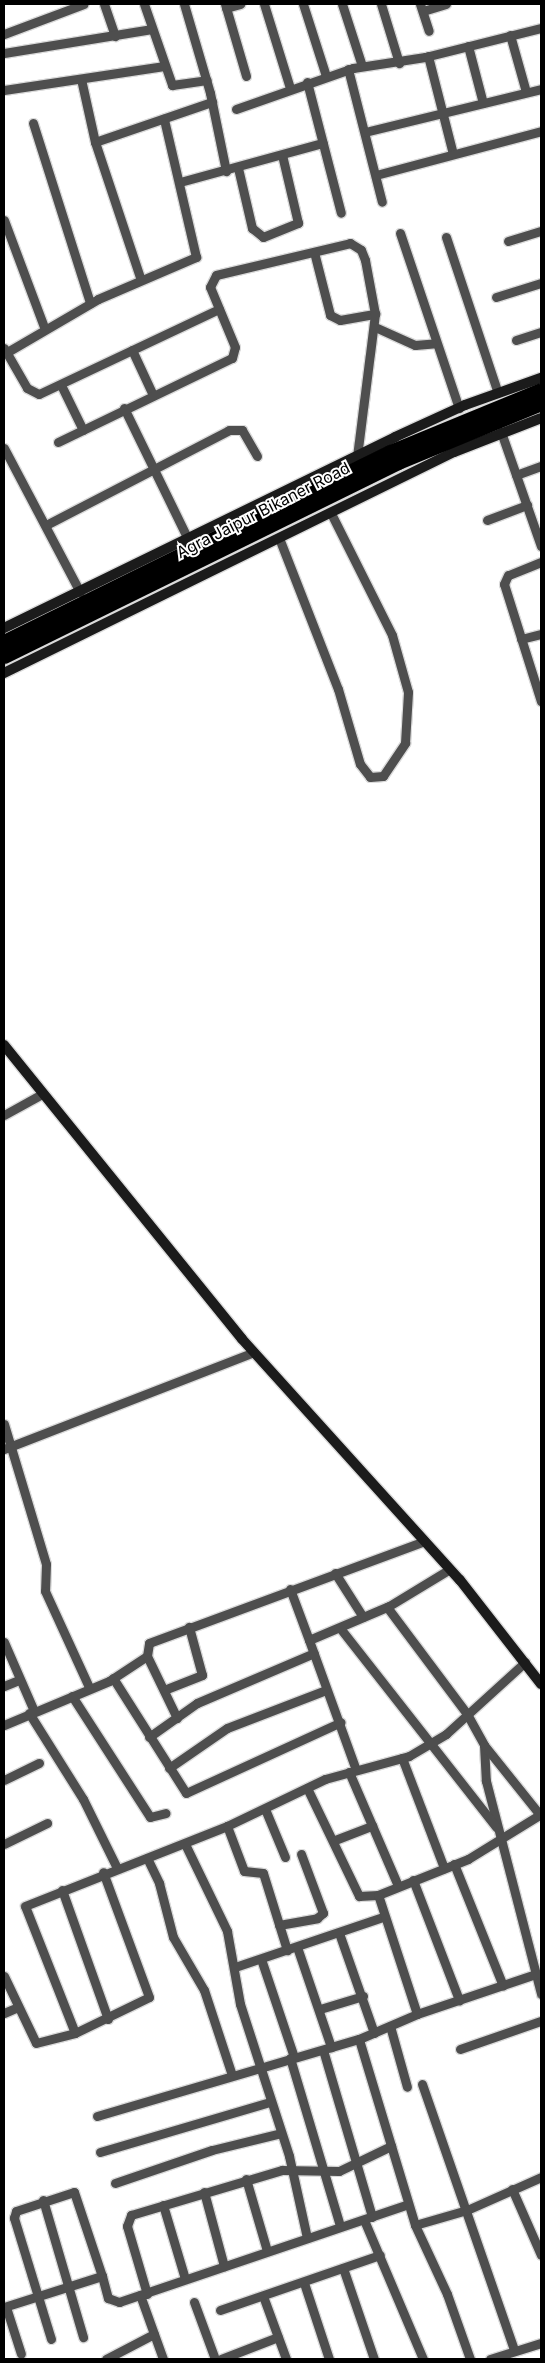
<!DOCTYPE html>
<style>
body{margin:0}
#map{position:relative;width:545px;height:2363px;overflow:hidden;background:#fff;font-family:Inter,sans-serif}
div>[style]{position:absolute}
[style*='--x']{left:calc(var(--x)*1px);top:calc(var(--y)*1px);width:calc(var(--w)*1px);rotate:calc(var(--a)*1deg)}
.roads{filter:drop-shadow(1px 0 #dbdbdb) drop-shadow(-1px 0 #dbdbdb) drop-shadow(0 1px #dbdbdb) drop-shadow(0 -1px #dbdbdb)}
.street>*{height:9px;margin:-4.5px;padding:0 4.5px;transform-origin:4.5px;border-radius:4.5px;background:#4e4e4e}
.secondary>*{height:10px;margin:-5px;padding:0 5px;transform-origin:5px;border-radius:5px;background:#1b1b1b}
.highway>*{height:15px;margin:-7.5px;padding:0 7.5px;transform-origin:7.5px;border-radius:7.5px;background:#000}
span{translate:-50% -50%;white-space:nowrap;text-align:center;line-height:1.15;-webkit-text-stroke:4px #fff;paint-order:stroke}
.street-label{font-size:16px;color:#000}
.frame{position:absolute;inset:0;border:5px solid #000;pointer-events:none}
</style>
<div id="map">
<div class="roads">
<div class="street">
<div style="--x:104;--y:4;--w:34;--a:71"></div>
<div style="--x:144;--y:4;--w:86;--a:70.9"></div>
<div style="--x:172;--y:85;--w:35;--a:-8"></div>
<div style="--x:184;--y:4;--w:93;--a:73.7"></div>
<div style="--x:210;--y:93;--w:80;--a:78.4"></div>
<div style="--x:225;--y:4;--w:75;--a:73.7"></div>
<div style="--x:264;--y:4;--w:88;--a:72.8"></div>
<div style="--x:303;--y:4;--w:76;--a:72.3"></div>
<div style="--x:342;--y:4;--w:65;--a:72.1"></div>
<div style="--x:381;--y:4;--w:62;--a:73"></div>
<div style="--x:420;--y:4;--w:28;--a:72"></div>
<div style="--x:226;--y:8;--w:15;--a:-16"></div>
<div style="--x:423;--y:11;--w:24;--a:-17"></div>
<div style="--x:4;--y:34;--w:85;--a:-20.6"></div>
<div style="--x:510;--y:35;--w:59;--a:74.3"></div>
<div style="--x:468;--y:46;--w:59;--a:75.3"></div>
<div style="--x:4;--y:53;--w:150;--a:-9.2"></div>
<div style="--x:428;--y:56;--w:101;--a:75.7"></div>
<div style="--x:348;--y:69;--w:137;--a:75.7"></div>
<div style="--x:81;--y:79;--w:65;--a:77.5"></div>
<div style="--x:95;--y:142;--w:145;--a:71.6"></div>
<div style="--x:307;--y:82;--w:135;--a:75.5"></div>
<div style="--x:4;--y:90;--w:162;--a:-8.5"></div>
<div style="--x:236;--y:109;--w:124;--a:-19.3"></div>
<div style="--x:353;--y:68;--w:73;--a:-8.7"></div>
<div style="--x:425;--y:57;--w:120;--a:-14"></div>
<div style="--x:33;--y:123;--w:189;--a:72.4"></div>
<div style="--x:365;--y:132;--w:181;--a:-13.7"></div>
<div style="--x:95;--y:142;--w:124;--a:-18.9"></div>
<div style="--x:238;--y:168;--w:62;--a:76.9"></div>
<div style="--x:252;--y:228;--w:14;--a:39"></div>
<div style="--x:263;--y:237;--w:38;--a:-22"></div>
<div style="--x:298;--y:223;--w:70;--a:-103.2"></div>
<div style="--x:376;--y:175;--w:171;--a:-14.9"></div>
<div style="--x:180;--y:182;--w:148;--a:-15.3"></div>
<div style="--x:4;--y:220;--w:114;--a:69.5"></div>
<div style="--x:400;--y:233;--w:185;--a:71.4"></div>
<div style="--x:446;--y:237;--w:164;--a:71.6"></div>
<div style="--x:508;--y:241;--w:34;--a:-17"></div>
<div style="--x:314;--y:252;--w:65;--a:75.7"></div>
<div style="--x:330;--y:315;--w:11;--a:27"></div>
<div style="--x:340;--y:320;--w:36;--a:-10"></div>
<div style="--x:496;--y:297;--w:47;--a:-17.3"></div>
<div style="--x:375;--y:327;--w:44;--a:24.2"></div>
<div style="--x:415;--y:345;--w:21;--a:-5"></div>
<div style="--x:516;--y:340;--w:26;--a:-18"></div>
<div style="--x:4;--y:348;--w:46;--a:60.1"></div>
<div style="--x:27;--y:388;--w:13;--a:27"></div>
<div style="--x:39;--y:394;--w:199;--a:-25.3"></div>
<div style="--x:132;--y:350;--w:50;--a:65"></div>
<div style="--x:9;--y:351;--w:103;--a:-30.3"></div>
<div style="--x:98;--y:299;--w:107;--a:-23.2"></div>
<div style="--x:196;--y:257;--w:142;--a:-103.1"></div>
<div style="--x:61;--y:385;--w:50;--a:63.9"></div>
<div style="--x:124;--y:408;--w:146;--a:64"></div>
<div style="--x:501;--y:432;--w:121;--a:70.7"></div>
<div style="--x:58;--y:442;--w:193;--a:-25.8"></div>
<div style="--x:232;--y:358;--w:11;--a:-75"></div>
<div style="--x:235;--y:347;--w:65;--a:-112.6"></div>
<div style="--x:210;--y:287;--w:13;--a:-63"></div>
<div style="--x:216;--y:275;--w:138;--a:-13.4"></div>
<div style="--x:350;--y:243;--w:13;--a:32"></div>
<div style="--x:361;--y:250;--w:11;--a:68"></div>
<div style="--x:365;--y:260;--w:55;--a:79.5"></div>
<div style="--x:375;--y:314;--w:143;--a:97.2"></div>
<div style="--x:4;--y:448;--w:163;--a:62.2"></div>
<div style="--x:516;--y:475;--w:27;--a:-20"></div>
<div style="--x:487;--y:520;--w:43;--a:-20.6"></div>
<div style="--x:46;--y:525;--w:206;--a:-27.4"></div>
<div style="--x:229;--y:430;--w:13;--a:0"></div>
<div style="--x:242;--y:430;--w:30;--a:60"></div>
<div style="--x:279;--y:538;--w:162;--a:68.7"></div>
<div style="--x:338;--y:689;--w:78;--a:73.7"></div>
<div style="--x:360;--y:764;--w:16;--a:52"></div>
<div style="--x:370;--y:777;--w:13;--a:-4"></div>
<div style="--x:383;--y:776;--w:40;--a:-56"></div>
<div style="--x:405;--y:743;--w:51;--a:-86.6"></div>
<div style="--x:408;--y:692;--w:59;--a:-105.7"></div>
<div style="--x:392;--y:635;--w:136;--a:-116.6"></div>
<div style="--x:541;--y:562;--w:35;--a:158"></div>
<div style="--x:508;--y:575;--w:10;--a:114"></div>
<div style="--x:504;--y:584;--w:123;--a:72.5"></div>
<div style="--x:521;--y:639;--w:21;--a:-14"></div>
<div style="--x:4;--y:1115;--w:43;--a:-28.9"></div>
<div style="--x:4;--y:1424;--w:146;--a:73.3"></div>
<div style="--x:46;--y:1564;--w:27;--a:92"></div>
<div style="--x:45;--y:1591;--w:106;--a:65.4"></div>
<div style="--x:4;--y:1449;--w:268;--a:-21.2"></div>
<div style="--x:335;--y:1573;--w:52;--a:57.5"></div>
<div style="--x:290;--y:1589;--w:54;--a:69.6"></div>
<div style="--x:387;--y:1607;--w:134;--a:53.2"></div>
<div style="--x:467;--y:1714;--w:35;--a:61"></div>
<div style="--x:484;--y:1745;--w:36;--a:87"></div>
<div style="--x:486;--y:1781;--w:220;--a:75.5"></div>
<div style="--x:340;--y:1628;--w:253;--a:51.9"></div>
<div style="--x:4;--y:1642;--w:75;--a:66.5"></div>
<div style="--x:147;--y:1656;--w:69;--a:64.2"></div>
<div style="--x:113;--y:1678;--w:136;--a:57.6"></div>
<div style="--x:186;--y:1793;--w:170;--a:-24.6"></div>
<div style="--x:4;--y:1686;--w:16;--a:-22"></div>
<div style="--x:164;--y:1690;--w:41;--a:-21.5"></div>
<div style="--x:202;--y:1675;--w:50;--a:-105.2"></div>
<div style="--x:72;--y:1696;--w:144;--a:57.2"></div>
<div style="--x:150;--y:1817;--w:16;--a:-14"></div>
<div style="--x:29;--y:1713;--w:102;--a:57.9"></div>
<div style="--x:83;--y:1799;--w:77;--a:63.8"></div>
<div style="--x:4;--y:1725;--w:114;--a:-22.7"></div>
<div style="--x:109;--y:1681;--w:45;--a:-33.3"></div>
<div style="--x:147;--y:1656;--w:13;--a:-81"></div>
<div style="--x:149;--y:1643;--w:294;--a:-20.3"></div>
<div style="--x:149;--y:1737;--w:59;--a:-35.3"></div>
<div style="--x:197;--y:1703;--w:127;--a:-23.1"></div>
<div style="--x:484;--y:1745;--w:90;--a:51.3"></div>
<div style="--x:402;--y:1758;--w:118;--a:69.1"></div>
<div style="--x:169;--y:1768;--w:70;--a:-34.6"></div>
<div style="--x:227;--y:1728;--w:106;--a:-21"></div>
<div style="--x:356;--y:1770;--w:138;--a:-109.9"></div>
<div style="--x:309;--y:1640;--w:87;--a:-23"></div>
<div style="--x:389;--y:1606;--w:71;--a:-31.2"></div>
<div style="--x:349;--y:1772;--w:124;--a:66.7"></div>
<div style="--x:4;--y:1780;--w:39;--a:-26"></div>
<div style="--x:307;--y:1788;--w:120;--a:64.3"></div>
<div style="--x:359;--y:1896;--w:19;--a:-3"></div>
<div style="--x:265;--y:1809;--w:52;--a:67.4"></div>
<div style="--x:227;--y:1826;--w:48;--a:69.3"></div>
<div style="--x:244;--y:1871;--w:19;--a:6"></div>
<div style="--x:263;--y:1873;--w:81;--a:72.7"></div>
<div style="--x:335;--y:1840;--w:40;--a:-21"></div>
<div style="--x:4;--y:1844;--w:48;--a:-26"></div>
<div style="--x:185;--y:1844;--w:97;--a:64.2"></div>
<div style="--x:227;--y:1931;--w:74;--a:79.9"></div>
<div style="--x:240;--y:2004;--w:160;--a:72.1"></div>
<div style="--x:289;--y:2156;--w:84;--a:77.6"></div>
<div style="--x:147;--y:1858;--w:28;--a:64"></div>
<div style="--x:159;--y:1883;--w:56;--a:75.5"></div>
<div style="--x:173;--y:1937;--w:61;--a:59.7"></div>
<div style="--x:204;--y:1990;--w:89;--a:71.8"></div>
<div style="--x:454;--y:1864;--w:131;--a:68.1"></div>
<div style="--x:413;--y:1880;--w:129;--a:69"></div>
<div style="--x:62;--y:1890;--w:137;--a:70.4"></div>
<div style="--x:279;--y:1925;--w:39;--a:-10"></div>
<div style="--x:317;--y:1918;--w:8;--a:-40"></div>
<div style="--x:323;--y:1913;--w:63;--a:-110.4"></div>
<div style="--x:339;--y:1933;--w:106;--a:70.7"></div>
<div style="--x:297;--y:1947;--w:106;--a:71.2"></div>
<div style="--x:261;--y:1959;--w:103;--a:71.4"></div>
<div style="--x:235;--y:1967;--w:156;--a:-18.7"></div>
<div style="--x:4;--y:1976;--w:74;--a:64.5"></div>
<div style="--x:36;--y:2043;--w:40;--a:-14.4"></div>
<div style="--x:75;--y:2033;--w:82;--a:-25.9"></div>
<div style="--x:149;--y:1997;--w:133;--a:-110.2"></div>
<div style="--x:320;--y:2009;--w:45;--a:-16.8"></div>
<div style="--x:4;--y:2013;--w:15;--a:-23"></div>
<div style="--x:417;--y:2014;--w:126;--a:-18.6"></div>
<div style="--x:390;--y:2026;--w:63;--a:74.4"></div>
<div style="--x:75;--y:2033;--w:136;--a:-111.5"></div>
<div style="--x:25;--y:1906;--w:217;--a:-21.6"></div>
<div style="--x:227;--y:1826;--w:109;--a:-25.6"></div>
<div style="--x:325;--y:1779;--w:87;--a:-15.3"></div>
<div style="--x:409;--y:1756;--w:43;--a:-30.7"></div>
<div style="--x:446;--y:1734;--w:107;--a:-42.3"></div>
<div style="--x:460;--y:2049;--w:86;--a:-19.1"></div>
<div style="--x:323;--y:2050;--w:174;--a:73.6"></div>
<div style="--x:290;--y:2058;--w:175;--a:73.4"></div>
<div style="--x:422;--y:2084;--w:281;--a:70.9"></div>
<div style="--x:97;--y:2116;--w:273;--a:-16.4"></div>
<div style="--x:100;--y:2152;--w:177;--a:-16.4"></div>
<div style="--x:246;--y:2179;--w:75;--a:73.7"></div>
<div style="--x:115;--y:2183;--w:102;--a:-18.8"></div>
<div style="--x:212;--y:2150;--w:71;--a:-13.8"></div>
<div style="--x:512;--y:2189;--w:72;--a:66.3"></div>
<div style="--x:204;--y:2192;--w:77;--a:74.9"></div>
<div style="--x:43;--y:2200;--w:143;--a:73.7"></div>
<div style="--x:163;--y:2205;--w:77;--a:73.4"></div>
<div style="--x:364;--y:2220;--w:151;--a:67"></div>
<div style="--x:415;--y:2225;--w:54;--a:-16.1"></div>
<div style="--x:467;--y:2210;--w:81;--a:-24"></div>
<div style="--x:343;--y:2268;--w:96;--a:71.2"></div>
<div style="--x:304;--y:2283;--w:80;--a:71.8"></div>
<div style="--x:147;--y:2294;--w:71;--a:-106.4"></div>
<div style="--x:127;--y:2226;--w:12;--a:-70"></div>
<div style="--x:131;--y:2215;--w:158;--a:-16.6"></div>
<div style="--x:282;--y:2170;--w:57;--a:1"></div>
<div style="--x:339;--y:2171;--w:58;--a:-25.7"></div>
<div style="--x:140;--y:2295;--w:68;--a:70.2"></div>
<div style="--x:263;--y:2296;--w:67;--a:69.9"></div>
<div style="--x:194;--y:2302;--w:61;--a:69.8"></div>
<div style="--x:4;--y:2307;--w:103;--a:-17.6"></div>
<div style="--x:102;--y:2276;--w:23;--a:75"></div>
<div style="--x:108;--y:2298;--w:12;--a:20"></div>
<div style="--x:119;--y:2302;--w:305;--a:-18.7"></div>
<div style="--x:6;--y:2307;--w:49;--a:72.3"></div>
<div style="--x:220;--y:2310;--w:169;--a:-19"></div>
<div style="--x:51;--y:2339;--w:127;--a:-107"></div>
<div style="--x:14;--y:2218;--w:7;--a:-74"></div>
<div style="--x:16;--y:2211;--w:61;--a:-18.1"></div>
<div style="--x:74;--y:2192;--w:89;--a:71.6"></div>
<div style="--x:106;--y:2359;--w:54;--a:-27.5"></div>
<div style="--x:221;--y:2359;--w:61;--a:-21.1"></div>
<div style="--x:470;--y:2359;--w:69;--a:-109.5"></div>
<div style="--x:447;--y:2294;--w:76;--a:-114.9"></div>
<div style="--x:415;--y:2225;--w:194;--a:-106.8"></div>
<div style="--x:359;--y:2039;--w:63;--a:-23.3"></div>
<div style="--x:417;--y:2014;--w:125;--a:-108.1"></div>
<div style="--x:378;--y:1895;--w:97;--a:-21.8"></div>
<div style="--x:468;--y:1859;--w:86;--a:-31.7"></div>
<div style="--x:490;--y:2359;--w:53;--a:-17.4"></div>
</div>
<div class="secondary">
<div style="--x:4;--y:628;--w:435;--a:-26"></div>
<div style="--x:395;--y:437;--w:77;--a:-24.6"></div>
<div style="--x:465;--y:405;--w:81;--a:-19.6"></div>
<div style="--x:4;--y:673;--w:501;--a:-26.16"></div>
<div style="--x:454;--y:452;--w:93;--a:-21.3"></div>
<div style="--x:4;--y:1045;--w:378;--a:51"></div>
<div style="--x:242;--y:1339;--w:325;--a:47.9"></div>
<div style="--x:460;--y:1580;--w:132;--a:52.1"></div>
</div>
<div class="highway">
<div style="--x:4;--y:642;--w:430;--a:-26.2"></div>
<div style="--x:390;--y:452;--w:163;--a:-22.3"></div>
<div style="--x:4;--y:656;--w:439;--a:-26.2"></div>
<div style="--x:398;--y:462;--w:155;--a:-22.4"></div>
</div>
</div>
<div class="street-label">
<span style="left:263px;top:510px;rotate:-27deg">Agra Jaipur Bikaner Road</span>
</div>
<div class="frame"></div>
</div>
